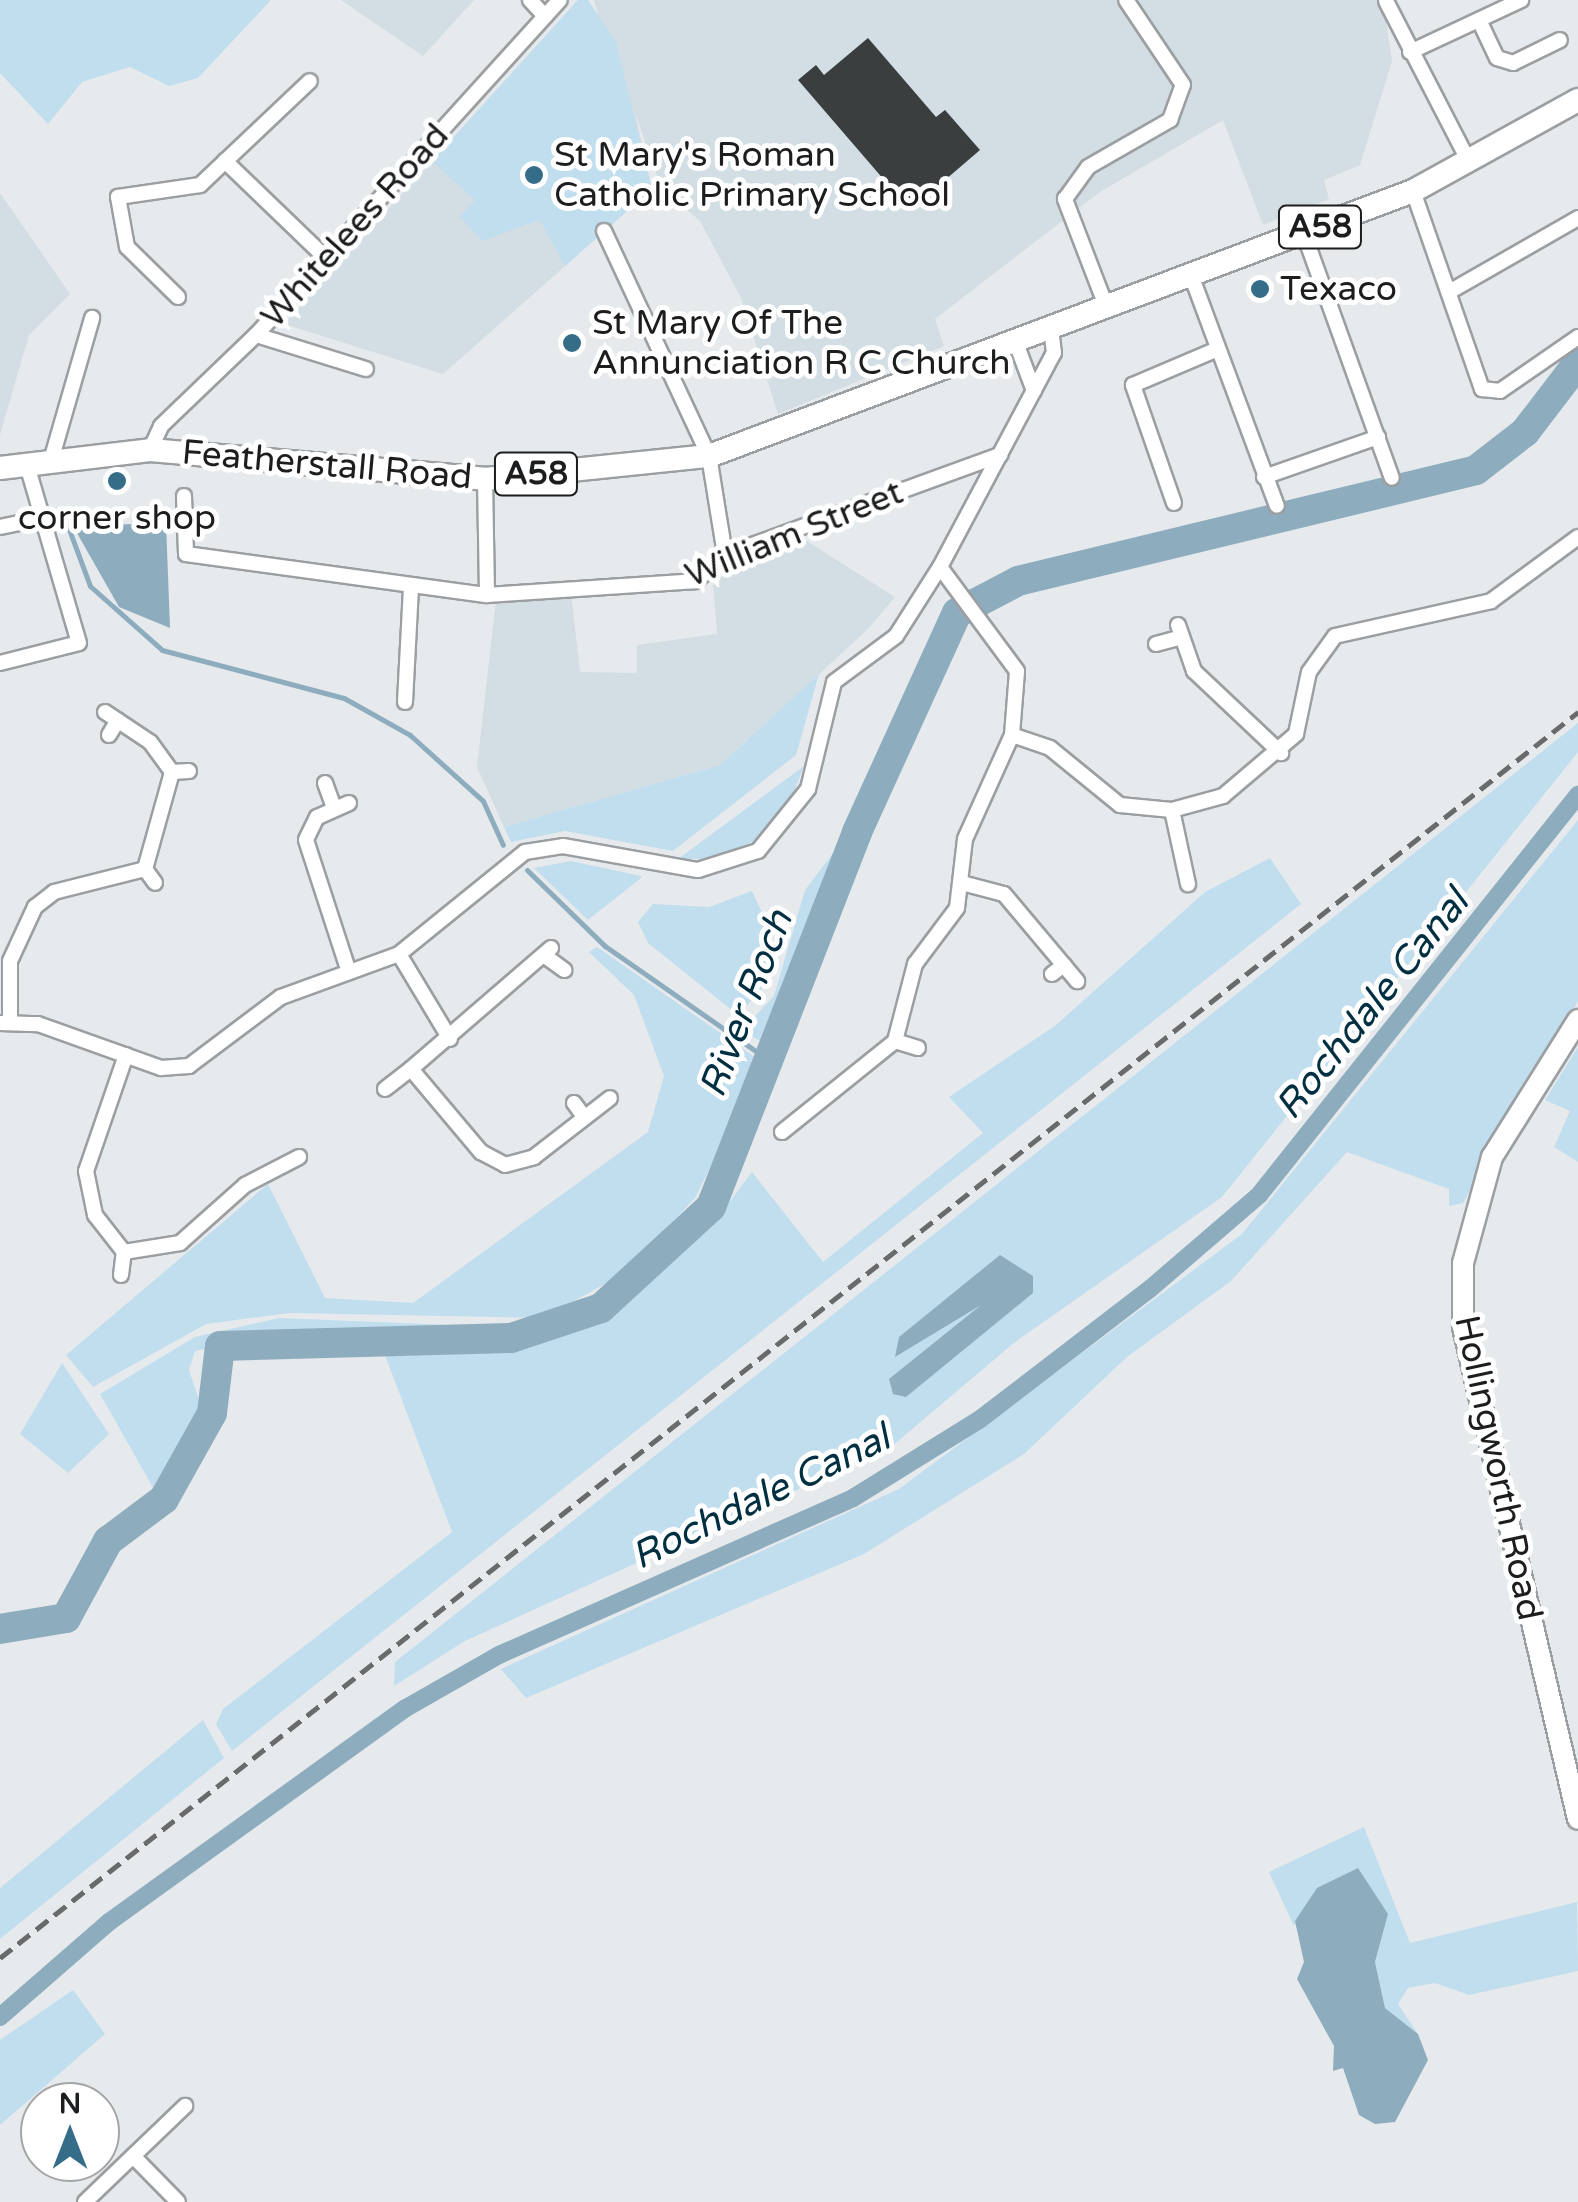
<!DOCTYPE html>
<style>
body{margin:0}
#map{position:relative;width:1578px;height:2202px;overflow:hidden;background:#e6eaed;font-family:"Varela Round",sans-serif}
div>[style]{position:absolute}
[style*='--x']{left:calc(var(--x)*1px);top:calc(var(--y)*1px);width:calc(var(--w)*1px);rotate:calc(var(--a)*1deg)}
.built>*{inset:0;background:#d2dde4}
.green>*{inset:0;background:#c1deee}
.water>*{inset:0;background:#8dacbd}
.stream>*{height:5px;margin:-2.5px;padding:0 2.5px;transform-origin:2.5px;border-radius:2.5px;background:#8dacbd}
.canal>*{height:18px;margin:-9px;padding:0 9px;transform-origin:9px;border-radius:9px;background:#8dacbd}
.river>*{height:30px;margin:-15px;padding:0 15px;transform-origin:15px;border-radius:15px;background:#8dacbd}
.building>*{inset:0;background:#3a3e3f}
.roads{filter:drop-shadow(2px 0 #9c9fa1) drop-shadow(-2px 0 #9c9fa1) drop-shadow(0 2px #9c9fa1) drop-shadow(0 -2px #9c9fa1)}
.minor>*{height:14px;margin:-7px;padding:0 7px;transform-origin:7px;border-radius:7px;background:#fff}
.secondary>*{height:20px;margin:-10px;padding:0 10px;transform-origin:10px;border-radius:10px;background:#fff}
.trunk>*{height:22px;margin:-11px;padding:0 11px;transform-origin:11px;border-radius:11px;background:#fff}
.rail>*{height:5px;margin-top:-2.5px;transform-origin:0;background:repeating-linear-gradient(90deg,#686a6c 0 15px,transparent 0 23px)}
.dots>*{width:28px;height:28px;translate:-50% -50%;box-sizing:border-box;border:5px solid #fff;border-radius:50%}
span{translate:-50% -50%;white-space:nowrap;text-align:center;line-height:1.15;-webkit-text-stroke:10px #fff;paint-order:stroke}
.shield-label span{padding:2px 8px;background:#fff;border:2px solid;border-radius:8px;-webkit-text-stroke-width:0}
.shield-label{font-size:32px;color:#1c1d1e;font-weight:700}
.poi-label{font-size:35px;color:#1c1d1e}
.left{translate:0 -50%;text-align:left}
.street-label{font-size:35px;color:#1c1d1e}
.water-label{font-size:38px;color:#012f42;font-style:italic}
.north{position:absolute;left:20px;top:2082px;width:100px;height:100px;box-sizing:border-box;background:#fff;border:2px solid #a4a5a5;border-radius:50%;rotate:0deg;font-size:28px;font-weight:700;line-height:40px;text-align:center;color:#1c1d1e}
.north::after{content:'';display:block;margin:auto;width:35px;height:45px;background:#356c87;clip-path:polygon(50% 0,100% 100%,50% 72%,0 100%)}
</style>
<div id="map">
<div class="built">
<div style="clip-path:polygon(341px 0,474px 0,423px 56px)"></div>
<div style="clip-path:polygon(578px 0,598px 14px,594px 0,1383px 0,1392px 61px,1360px 165px,1324px 180px,1329px 199px,1263px 225px,1223px 120px,1100px 192px,935px 319px,944px 346px,778px 414px,741px 298px,700px 221px,661px 187px,635px 113px,652px 189px,443px 374px,284px 324px)"></div>
<div style="clip-path:polygon(0 193px,70px 294px,29px 335px,0 435px)"></div>
<div style="clip-path:polygon(807px 541px,895px 597px,868px 629px,720px 765px,504px 827px,477px 767px,496px 600px,571px 593px,580px 672px,637px 673px,637px 645px,717px 634px,713px 583px,739px 560px)"></div>
</div>
<div class="green">
<div style="clip-path:polygon(0 0,271px 0,198px 78px,169px 86px,130px 67px,82px 82px,48px 124px,0 73px)"></div>
<div style="clip-path:polygon(578px 0,588px 0,616px 42px,652px 189px,565px 266px,540px 220px,482px 241px,460px 217px,475px 200px,432px 161px)"></div>
<div style="clip-path:polygon(819px 674px,796px 755px,673px 851px,565px 831px,511px 842px,504px 827px,720px 765px)"></div>
<div style="clip-path:polygon(1578px 723px,1578px 752px,1222px 1197px,1015px 1342px,891px 1447px,465px 1641px,394px 1686px,395px 1662px)"></div>
<div style="clip-path:polygon(804px 766px,788px 807px,757px 840px,713px 859px,678px 859px)"></div>
<div style="clip-path:polygon(1578px 820px,1578px 1001px,1463px 1203px,1449px 1206px,1449px 1189px,1347px 1152px,1231px 1281px,1127px 1357px,1024px 1454px,864px 1554px,526px 1698px,501px 1669px,899px 1489px,1242px 1234px)"></div>
<div style="clip-path:polygon(837px 848px,844px 852px,770px 1047px,742px 1030px,774px 996px,805px 890px)"></div>
<div style="clip-path:polygon(1270px 858px,1301px 904px,232px 1751px,216px 1724px,223px 1709px,452px 1532px,383px 1350px,497px 1351px,616px 1310px,710px 1228px,752px 1172px,823px 1262px,983px 1133px,949px 1097px,1056px 1025px,1205px 892px)"></div>
<div style="clip-path:polygon(571px 861px,641px 876px,641px 878px,588px 920px,534px 868px)"></div>
<div style="clip-path:polygon(752px 891px,773px 936px,761px 990px,738px 1015px,648px 943px,638px 922px,653px 904px,709px 907px)"></div>
<div style="clip-path:polygon(597px 947px,753px 1056px,738px 1112px,695px 1198px,624px 1273px,544px 1318px,289px 1313px,206px 1324px,93px 1387px,66px 1355px,268px 1184px,325px 1298px,413px 1303px,648px 1132px,664px 1076px,634px 995px,589px 952px)"></div>
<div style="clip-path:polygon(1578px 1047px,1578px 1162px,1554px 1147px,1570px 1111px,1545px 1100px)"></div>
<div style="clip-path:polygon(279px 1318px,500px 1327px,542px 1324px,506px 1331px,278px 1332px,195px 1351px,189px 1370px,205px 1418px,160px 1500px,100px 1394px,195px 1337px)"></div>
<div style="clip-path:polygon(62px 1363px,109px 1434px,68px 1473px,20px 1434px)"></div>
<div style="clip-path:polygon(203px 1720px,224px 1758px,0 1939px,0 1888px)"></div>
<div style="clip-path:polygon(1364px 1827px,1410px 1943px,1577px 1902px,1578px 1971px,1469px 1995px,1435px 1983px,1408px 1988px,1398px 2004px,1418px 2034px,1385px 2008px,1375px 1962px,1388px 1914px,1317px 1888px,1294px 1926px,1269px 1872px)"></div>
<div style="clip-path:polygon(73px 1990px,105px 2034px,0 2125px,0 2040px)"></div>
</div>
<div class="water">
<div style="clip-path:polygon(166px 523px,170px 628px,119px 607px,73px 526px)"></div>
<div style="clip-path:polygon(1000px 1255px,1033px 1276px,1033px 1293px,906px 1397px,893px 1394px,889px 1379px,981px 1305px,895px 1357px,899px 1337px)"></div>
<div style="clip-path:polygon(1358px 1868px,1388px 1914px,1375px 1962px,1385px 2008px,1418px 2034px,1428px 2060px,1395px 2122px,1375px 2124px,1359px 2115px,1343px 2068px,1333px 2071px,1334px 2046px,1297px 1979px,1304px 1962px,1295px 1921px,1317px 1888px)"></div>
</div>
<div class="stream">
<div style="--x:67;--y:524;--w:66;--a:69.6"></div>
<div style="--x:90;--y:586;--w:96;--a:41.6"></div>
<div style="--x:162;--y:650;--w:188;--a:14.8"></div>
<div style="--x:344;--y:698;--w:76;--a:29.3"></div>
<div style="--x:410;--y:735;--w:98;--a:42.1"></div>
<div style="--x:483;--y:801;--w:48;--a:65.6"></div>
<div style="--x:527;--y:870;--w:109;--a:44.3"></div>
<div style="--x:605;--y:946;--w:203;--a:34.9"></div>
</div>
<div class="canal">
<div style="--x:0;--y:2017;--w:145;--a:-41.1"></div>
<div style="--x:109;--y:1922;--w:366;--a:-35.8"></div>
<div style="--x:406;--y:1708;--w:107;--a:-29.7"></div>
<div style="--x:499;--y:1655;--w:387;--a:-23.9"></div>
<div style="--x:853;--y:1498;--w:148;--a:-31.8"></div>
<div style="--x:979;--y:1420;--w:217;--a:-37.5"></div>
<div style="--x:1151;--y:1288;--w:143;--a:-40.7"></div>
<div style="--x:1259;--y:1195;--w:512;--a:-51.43"></div>
</div>
<div class="river">
<div style="--x:0;--y:1629;--w:67;--a:-9.5"></div>
<div style="--x:66;--y:1618;--w:88;--a:-61.4"></div>
<div style="--x:108;--y:1541;--w:70;--a:-36.9"></div>
<div style="--x:164;--y:1499;--w:98;--a:-60.8"></div>
<div style="--x:212;--y:1413;--w:67;--a:-83.2"></div>
<div style="--x:220;--y:1346;--w:291;--a:-1.6"></div>
<div style="--x:511;--y:1338;--w:95;--a:-18.4"></div>
<div style="--x:601;--y:1308;--w:149;--a:-42.6"></div>
<div style="--x:711;--y:1207;--w:402;--a:-68.7"></div>
<div style="--x:857;--y:832;--w:241;--a:-65.5"></div>
<div style="--x:957;--y:613;--w:69;--a:-27.7"></div>
<div style="--x:1018;--y:581;--w:471;--a:-13.6"></div>
<div style="--x:1476;--y:470;--w:62;--a:-37.8"></div>
<div style="--x:1525;--y:432;--w:87;--a:-52.5"></div>
</div>
<div class="building">
<div style="clip-path:polygon(868px 38px,936px 117px,945px 110px,980px 150px,910px 210px,798px 80px,816px 65px,824px 75px)"></div>
</div>
<div class="roads">
<div class="minor">
<div style="--x:530;--y:0;--w:22;--a:47"></div>
<div style="--x:1386;--y:1;--w:181;--a:62.7"></div>
<div style="--x:1479;--y:20;--w:42;--a:64.7"></div>
<div style="--x:1497;--y:58;--w:17;--a:17"></div>
<div style="--x:1513;--y:63;--w:52;--a:-26.1"></div>
<div style="--x:1410;--y:52;--w:123;--a:-25.1"></div>
<div style="--x:225;--y:161;--w:141;--a:43.9"></div>
<div style="--x:1413;--y:191;--w:210;--a:70.8"></div>
<div style="--x:1482;--y:389;--w:18;--a:6"></div>
<div style="--x:1500;--y:391;--w:95;--a:-34.7"></div>
<div style="--x:604;--y:231;--w:248;--a:65"></div>
<div style="--x:709;--y:456;--w:100;--a:80.8"></div>
<div style="--x:1304;--y:234;--w:259;--a:70.2"></div>
<div style="--x:1191;--y:275;--w:246;--a:69.6"></div>
<div style="--x:1449;--y:292;--w:149;--a:-29.8"></div>
<div style="--x:178;--y:297;--w:71;--a:-135.6"></div>
<div style="--x:127;--y:247;--w:51;--a:-100.2"></div>
<div style="--x:118;--y:197;--w:83;--a:-8.3"></div>
<div style="--x:200;--y:185;--w:151;--a:-43.4"></div>
<div style="--x:1106;--y:306;--w:115;--a:-111"></div>
<div style="--x:1065;--y:199;--w:39;--a:-54"></div>
<div style="--x:1088;--y:167;--w:95;--a:-29.8"></div>
<div style="--x:1170;--y:120;--w:37;--a:-70"></div>
<div style="--x:1183;--y:85;--w:102;--a:-123.8"></div>
<div style="--x:256;--y:335;--w:115;--a:17.2"></div>
<div style="--x:1016;--y:343;--w:51;--a:69.4"></div>
<div style="--x:150;--y:450;--w:26;--a:-65"></div>
<div style="--x:161;--y:426;--w:132;--a:-43.8"></div>
<div style="--x:256;--y:335;--w:452;--a:-47.8"></div>
<div style="--x:52;--y:457;--w:145;--a:-73.9"></div>
<div style="--x:1264;--y:477;--w:121;--a:-19.3"></div>
<div style="--x:485;--y:479;--w:116;--a:89"></div>
<div style="--x:184;--y:496;--w:58;--a:88"></div>
<div style="--x:186;--y:554;--w:304;--a:7.8"></div>
<div style="--x:487;--y:595;--w:209;--a:-3.8"></div>
<div style="--x:696;--y:581;--w:39;--a:-42"></div>
<div style="--x:725;--y:555;--w:293;--a:-20"></div>
<div style="--x:1174;--y:503;--w:125;--a:-109.2"></div>
<div style="--x:1133;--y:385;--w:92;--a:-23"></div>
<div style="--x:0;--y:527;--w:44;--a:-11.8"></div>
<div style="--x:1178;--y:625;--w:49;--a:70.8"></div>
<div style="--x:1194;--y:671;--w:120;--a:43.3"></div>
<div style="--x:1156;--y:644;--w:27;--a:-15"></div>
<div style="--x:0;--y:663;--w:81;--a:-14.2"></div>
<div style="--x:79;--y:643;--w:189;--a:-106.3"></div>
<div style="--x:405;--y:702;--w:116;--a:-87"></div>
<div style="--x:109;--y:735;--w:17;--a:-59"></div>
<div style="--x:1012;--y:735;--w:40;--a:18.9"></div>
<div style="--x:1050;--y:748;--w:90;--a:39.2"></div>
<div style="--x:1120;--y:805;--w:52;--a:5.5"></div>
<div style="--x:1172;--y:810;--w:53;--a:-15.4"></div>
<div style="--x:1223;--y:796;--w:96;--a:-40.3"></div>
<div style="--x:1296;--y:734;--w:63;--a:-78.2"></div>
<div style="--x:1309;--y:672;--w:44;--a:-54.2"></div>
<div style="--x:1335;--y:636;--w:160;--a:-12.6"></div>
<div style="--x:1491;--y:601;--w:108;--a:-36.3"></div>
<div style="--x:172;--y:772;--w:17;--a:-3"></div>
<div style="--x:325;--y:783;--w:27;--a:70"></div>
<div style="--x:349;--y:803;--w:35;--a:156"></div>
<div style="--x:317;--y:817;--w:25;--a:116"></div>
<div style="--x:306;--y:840;--w:139;--a:72"></div>
<div style="--x:1172;--y:810;--w:76;--a:77.8"></div>
<div style="--x:145;--y:869;--w:17;--a:54"></div>
<div style="--x:962;--y:883;--w:43;--a:14.7"></div>
<div style="--x:1004;--y:894;--w:114;--a:50"></div>
<div style="--x:551;--y:948;--w:185;--a:139.2"></div>
<div style="--x:411;--y:1069;--w:109;--a:49.9"></div>
<div style="--x:481;--y:1152;--w:27;--a:28"></div>
<div style="--x:505;--y:1165;--w:30;--a:-15"></div>
<div style="--x:534;--y:1157;--w:96;--a:-37.8"></div>
<div style="--x:399;--y:954;--w:99;--a:59"></div>
<div style="--x:545;--y:956;--w:24;--a:36"></div>
<div style="--x:1052;--y:974;--w:15;--a:-37"></div>
<div style="--x:0;--y:1023;--w:38;--a:2"></div>
<div style="--x:38;--y:1024;--w:131;--a:19.7"></div>
<div style="--x:161;--y:1068;--w:28;--a:-4"></div>
<div style="--x:189;--y:1066;--w:115;--a:-36.9"></div>
<div style="--x:281;--y:997;--w:126;--a:-20"></div>
<div style="--x:399;--y:954;--w:162;--a:-39"></div>
<div style="--x:525;--y:852;--w:38;--a:-9"></div>
<div style="--x:563;--y:846;--w:137;--a:10.1"></div>
<div style="--x:698;--y:870;--w:63;--a:-17.6"></div>
<div style="--x:758;--y:851;--w:80;--a:-51.1"></div>
<div style="--x:808;--y:789;--w:110;--a:-76.3"></div>
<div style="--x:834;--y:682;--w:77;--a:-36.6"></div>
<div style="--x:896;--y:636;--w:82;--a:-57.5"></div>
<div style="--x:940;--y:567;--w:242;--a:-62"></div>
<div style="--x:1054;--y:353;--w:24;--a:-97"></div>
<div style="--x:10;--y:1023;--w:62;--a:-90"></div>
<div style="--x:10;--y:961;--w:60;--a:-65.2"></div>
<div style="--x:35;--y:907;--w:24;--a:-38"></div>
<div style="--x:54;--y:892;--w:94;--a:-14.2"></div>
<div style="--x:145;--y:869;--w:101;--a:-74.4"></div>
<div style="--x:172;--y:772;--w:37;--a:-126"></div>
<div style="--x:150;--y:742;--w:54;--a:-146.3"></div>
<div style="--x:895;--y:1041;--w:24;--a:17"></div>
<div style="--x:126;--y:1055;--w:123;--a:109"></div>
<div style="--x:86;--y:1171;--w:45;--a:78.4"></div>
<div style="--x:95;--y:1215;--w:47;--a:51.9"></div>
<div style="--x:124;--y:1252;--w:57;--a:-9.1"></div>
<div style="--x:180;--y:1243;--w:87;--a:-41.7"></div>
<div style="--x:245;--y:1185;--w:61;--a:-27.4"></div>
<div style="--x:385;--y:1089;--w:33;--a:-38"></div>
<div style="--x:574;--y:1103;--w:17;--a:54"></div>
<div style="--x:782;--y:1132;--w:145;--a:-38.8"></div>
<div style="--x:895;--y:1041;--w:80;--a:-75.4"></div>
<div style="--x:915;--y:964;--w:70;--a:-53.1"></div>
<div style="--x:957;--y:908;--w:69;--a:-83.4"></div>
<div style="--x:965;--y:839;--w:114;--a:-65.7"></div>
<div style="--x:1012;--y:735;--w:64;--a:-85.5"></div>
<div style="--x:1017;--y:671;--w:129;--a:-126.5"></div>
<div style="--x:121;--y:1275;--w:23;--a:-83"></div>
<div style="--x:133;--y:2156;--w:64;--a:45.6"></div>
<div style="--x:85;--y:2202;--w:139;--a:-43.8"></div>
</div>
<div class="secondary">
<div style="--x:1578;--y:1020;--w:162;--a:122.1"></div>
<div style="--x:1492;--y:1157;--w:110;--a:105.3"></div>
<div style="--x:1463;--y:1263;--w:64;--a:90"></div>
<div style="--x:1463;--y:1327;--w:505;--a:76.84"></div>
</div>
<div class="trunk">
<div style="--x:0;--y:468;--w:151;--a:-6.8"></div>
<div style="--x:150;--y:450;--w:336;--a:4.9"></div>
<div style="--x:485;--y:479;--w:225;--a:-5.9"></div>
<div style="--x:709;--y:456;--w:752;--a:-20.63"></div>
<div style="--x:1413;--y:191;--w:188;--a:-28.9"></div>
</div>
</div>
<div class="rail">
<div style="--x:0;--y:1958;--w:2011;--a:-38.29"></div>
</div>
<div class="dots">
<div style="left:534px;top:175px;background:#356c87"></div>
<div style="left:1260px;top:289px;background:#356c87"></div>
<div style="left:572px;top:343px;background:#356c87"></div>
<div style="left:117px;top:481px;background:#356c87"></div>
</div>
<div class="shield-label">
<span style="left:1320px;top:227px">A58</span>
<span style="left:536px;top:474px">A58</span>
</div>
<div class="poi-label">
<span class="left" style="left:554px;top:175px">St Mary's Roman<br>Catholic Primary School</span>
<span class="left" style="left:1280px;top:289px">Texaco</span>
<span class="left" style="left:592px;top:343px">St Mary Of The<br>Annunciation R C Church</span>
<span style="left:117px;top:518px">corner shop</span>
</div>
<div class="street-label">
<span style="left:355px;top:226px;rotate:-48deg">Whitelees Road</span>
<span style="left:327px;top:465px;rotate:5deg">Featherstall Road</span>
<span style="left:794px;top:534px;rotate:-22deg">William Street</span>
<span style="left:1498px;top:1468px;rotate:78deg">Hollingworth Road</span>
</div>
<div class="water-label">
<span style="left:747px;top:1004px;rotate:-69deg">River Roch</span>
<span style="left:1373px;top:1005px;rotate:-51deg">Rochdale Canal</span>
<span style="left:761px;top:1498px;rotate:-26deg">Rochdale Canal</span>
</div>
<div class="north">N</div>
</div>
